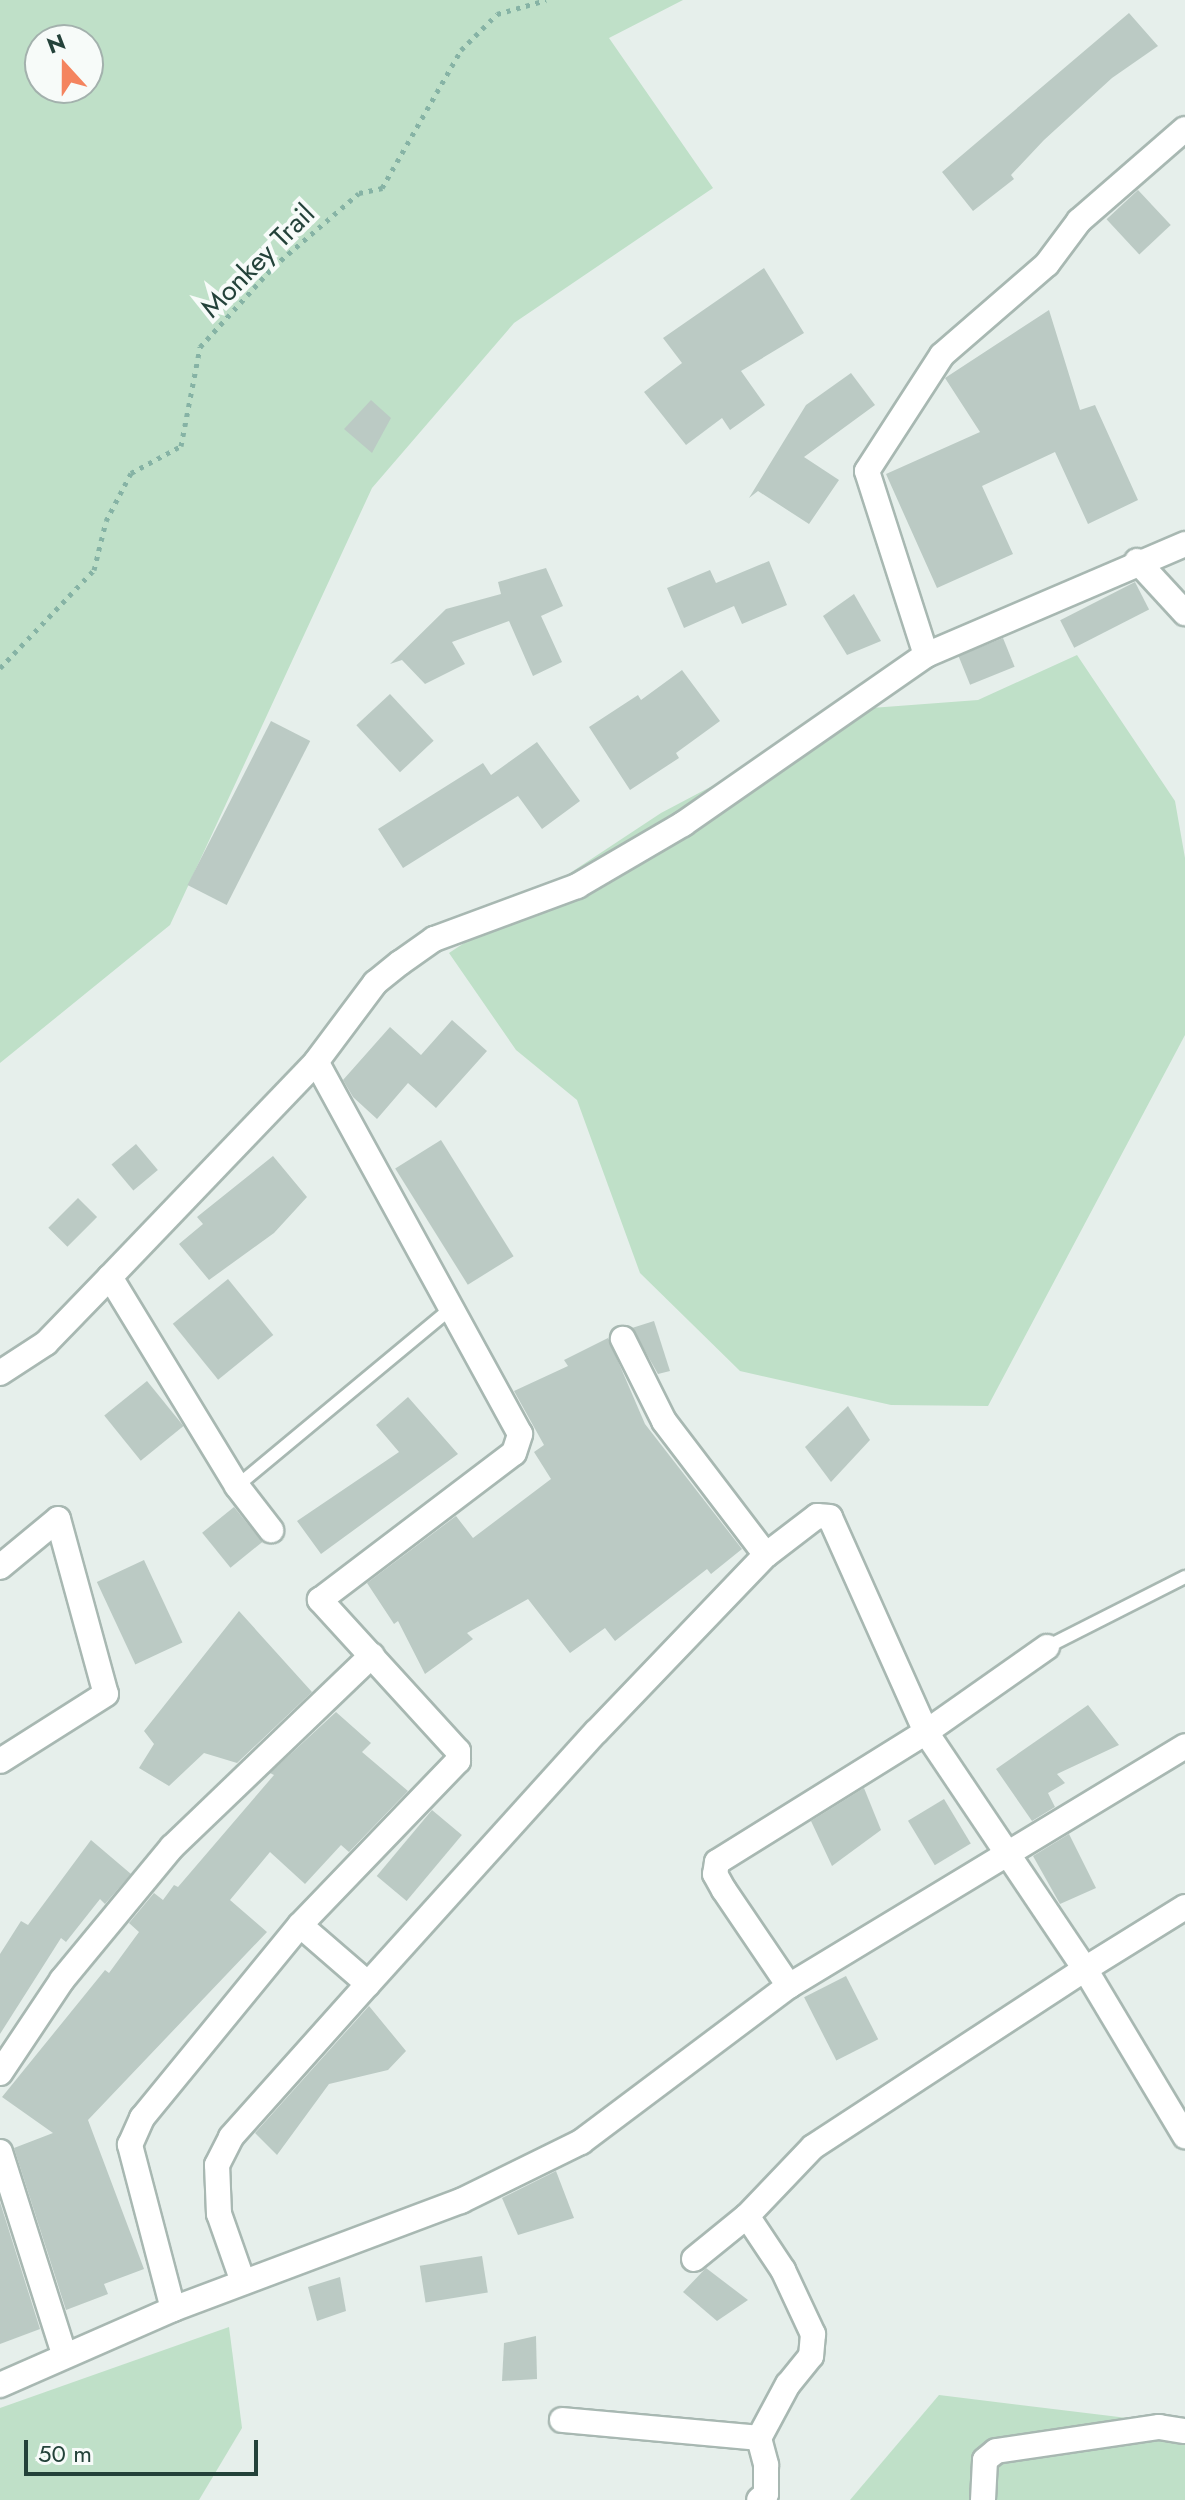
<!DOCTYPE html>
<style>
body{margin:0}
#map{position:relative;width:1185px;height:2500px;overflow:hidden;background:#e6efeb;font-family:Jost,sans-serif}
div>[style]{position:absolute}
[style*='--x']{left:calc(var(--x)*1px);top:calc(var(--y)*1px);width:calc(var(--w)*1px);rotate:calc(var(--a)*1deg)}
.green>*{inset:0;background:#bfe0c8}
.building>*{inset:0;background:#bbcac4;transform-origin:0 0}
.path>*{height:5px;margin-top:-2.5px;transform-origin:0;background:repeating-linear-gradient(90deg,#86b3a5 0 4px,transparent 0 10px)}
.roads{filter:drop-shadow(2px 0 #a8b8b2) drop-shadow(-2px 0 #a8b8b2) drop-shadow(0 2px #a8b8b2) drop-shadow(0 -2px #a8b8b2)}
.lane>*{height:12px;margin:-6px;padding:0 6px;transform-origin:6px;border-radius:6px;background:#fff}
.street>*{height:24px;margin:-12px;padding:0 12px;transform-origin:12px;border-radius:12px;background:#fff}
.secondary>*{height:24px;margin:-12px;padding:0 12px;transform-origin:12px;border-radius:12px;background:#fff}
span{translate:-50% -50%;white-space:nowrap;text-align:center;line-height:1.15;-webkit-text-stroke:8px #f7fbf9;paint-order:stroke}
.street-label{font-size:28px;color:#24423a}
.north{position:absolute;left:24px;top:24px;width:80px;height:80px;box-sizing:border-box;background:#f7fbf9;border:2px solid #a3b1ad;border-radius:50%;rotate:339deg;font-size:22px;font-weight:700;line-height:32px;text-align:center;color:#24423a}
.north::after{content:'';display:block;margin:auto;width:28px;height:36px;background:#f4845f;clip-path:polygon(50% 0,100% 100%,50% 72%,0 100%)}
.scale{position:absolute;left:24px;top:2440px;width:234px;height:36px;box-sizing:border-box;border:4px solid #24423a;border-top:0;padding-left:10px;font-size:24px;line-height:28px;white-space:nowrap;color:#24423a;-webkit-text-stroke:6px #f7fbf9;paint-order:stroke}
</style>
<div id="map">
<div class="green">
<div style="clip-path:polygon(evenodd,0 0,683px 0,609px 38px,713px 188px,514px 323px,372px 488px,170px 925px,0 1063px,0 0,40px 40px,88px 40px,88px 88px,40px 88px,40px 40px)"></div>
<div style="clip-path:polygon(1077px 655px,1175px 801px,1185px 858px,1185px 1035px,988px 1406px,891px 1405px,740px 1371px,640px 1273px,577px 1100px,516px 1050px,449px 953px,661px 813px,858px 709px,978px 700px)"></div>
<div style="clip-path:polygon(229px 2327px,242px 2428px,199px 2500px,0 2500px,0 2408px)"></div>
<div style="clip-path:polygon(939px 2395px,1185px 2425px,1185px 2500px,850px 2500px)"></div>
</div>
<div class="building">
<div style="clip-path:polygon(1129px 13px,1158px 46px,1112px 78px,1044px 140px,1011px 175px,1014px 179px,973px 211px,942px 172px)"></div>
<div style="left:1138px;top:190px;width:48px;height:43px;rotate:47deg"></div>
<div style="clip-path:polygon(764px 268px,804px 333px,741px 371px,765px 405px,730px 430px,722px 418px,686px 445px,644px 392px,682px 363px,663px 338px)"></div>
<div style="clip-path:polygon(1049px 310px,1080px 410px,1095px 405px,1138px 500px,1088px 524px,1055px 452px,982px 486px,1013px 554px,937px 588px,886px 474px,980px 432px,945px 378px)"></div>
<div style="clip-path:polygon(851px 373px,875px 405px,804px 457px,839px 480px,809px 524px,758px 491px,749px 498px,806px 405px)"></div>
<div style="clip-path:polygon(371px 400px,391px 418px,372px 453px,344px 429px)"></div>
<div style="clip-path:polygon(769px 561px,787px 605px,742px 624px,734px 606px,684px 628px,667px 588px,710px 570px,716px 583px)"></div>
<div style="clip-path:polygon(546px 568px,563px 606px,541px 616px,562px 662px,533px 676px,509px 621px,452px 642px,465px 664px,425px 684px,402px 660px,390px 664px,446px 609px,501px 594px,498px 582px)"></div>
<div style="left:1135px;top:582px;width:31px;height:84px;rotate:63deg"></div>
<div style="clip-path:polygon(854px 594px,881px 641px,847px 655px,823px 616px)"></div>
<div style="left:1003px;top:638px;width:31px;height:48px;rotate:68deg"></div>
<div style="clip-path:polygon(682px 670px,720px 721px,676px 753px,679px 758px,630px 790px,589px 727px,638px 695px,641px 700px)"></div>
<div style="left:390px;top:694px;width:64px;height:46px;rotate:47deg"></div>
<div style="left:271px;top:721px;width:44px;height:184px;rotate:27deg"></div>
<div style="clip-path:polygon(537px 742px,580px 801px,542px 829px,518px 796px,403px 868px,378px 829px,483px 763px,491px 775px)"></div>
<div style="clip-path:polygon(452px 1020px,487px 1051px,436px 1108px,408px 1083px,377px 1119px,353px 1097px,343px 1080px,390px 1027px,421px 1055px)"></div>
<div style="left:441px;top:1140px;width:137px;height:54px;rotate:58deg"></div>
<div style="left:136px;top:1144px;width:34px;height:32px;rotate:50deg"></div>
<div style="clip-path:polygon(273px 1156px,307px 1197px,274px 1233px,209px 1280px,179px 1244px,203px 1224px,197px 1217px)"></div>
<div style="left:78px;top:1198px;width:27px;height:42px;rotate:45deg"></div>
<div style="left:228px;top:1279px;width:72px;height:71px;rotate:51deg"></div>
<div style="clip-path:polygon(654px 1321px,670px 1371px,658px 1374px,632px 1328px)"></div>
<div style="clip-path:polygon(608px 1338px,645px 1424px,742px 1549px,711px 1574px,707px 1569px,615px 1641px,605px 1628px,570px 1653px,528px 1599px,467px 1633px,473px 1639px,425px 1674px,398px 1621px,394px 1624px,367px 1583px,456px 1516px,473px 1538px,551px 1479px,534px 1452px,544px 1445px,514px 1391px,568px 1366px,564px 1360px)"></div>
<div style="left:147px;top:1381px;width:58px;height:55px;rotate:51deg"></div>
<div style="clip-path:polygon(408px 1397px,458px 1454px,321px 1554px,297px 1521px,399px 1452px,376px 1425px)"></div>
<div style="clip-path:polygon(848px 1406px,870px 1440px,831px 1482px,805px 1447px)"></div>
<div style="left:234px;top:1507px;width:45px;height:41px;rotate:51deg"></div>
<div style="left:144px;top:1560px;width:91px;height:52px;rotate:65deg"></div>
<div style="clip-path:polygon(239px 1611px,312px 1692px,237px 1763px,204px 1753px,169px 1786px,139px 1768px,154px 1744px,144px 1731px)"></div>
<div style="clip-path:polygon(1088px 1705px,1119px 1745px,1057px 1774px,1065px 1783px,1048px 1793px,1055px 1807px,1032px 1821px,996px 1769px)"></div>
<div style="clip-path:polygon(336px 1712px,371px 1743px,362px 1752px,408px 1791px,349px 1852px,341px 1845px,305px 1884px,270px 1852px,230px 1900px,267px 1932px,88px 2120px,144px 2269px,104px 2284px,108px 2294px,66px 2310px,14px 2148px,53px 2133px,2px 2097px,105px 1970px,109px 1973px,139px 1932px,129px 1923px,154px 1893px,163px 1900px,174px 1885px,178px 1887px,274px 1775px,270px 1773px)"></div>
<div style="clip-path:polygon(864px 1788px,881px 1830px,832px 1866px,811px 1821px)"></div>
<div style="left:944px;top:1799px;width:52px;height:42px;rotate:59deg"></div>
<div style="left:432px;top:1810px;width:39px;height:86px;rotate:40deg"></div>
<div style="clip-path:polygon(1069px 1834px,1096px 1888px,1060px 1904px,1033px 1856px)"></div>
<div style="clip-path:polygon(91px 1840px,131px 1874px,105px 1904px,100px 1899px,66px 1942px,61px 1938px,0 2034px,0 1954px,21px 1921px,28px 1925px)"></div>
<div style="left:846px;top:1976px;width:71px;height:47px;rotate:63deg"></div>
<div style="clip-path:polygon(369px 2006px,406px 2051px,388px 2070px,329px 2084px,277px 2155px,255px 2133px)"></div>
<div style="clip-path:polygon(556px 2171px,574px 2218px,518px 2235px,502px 2198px)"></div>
<div style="clip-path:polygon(0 2202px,40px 2329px,0 2344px)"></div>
<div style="left:482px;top:2256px;width:37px;height:63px;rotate:81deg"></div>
<div style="clip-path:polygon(706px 2268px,748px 2300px,717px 2321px,683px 2292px)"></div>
<div style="clip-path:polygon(340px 2277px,346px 2311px,317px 2321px,308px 2287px)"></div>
<div style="clip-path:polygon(536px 2336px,537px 2379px,502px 2381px,504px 2343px)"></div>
</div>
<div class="path">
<div style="--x:0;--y:668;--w:136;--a:-46.2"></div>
<div style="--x:94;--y:570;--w:50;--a:-76.2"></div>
<div style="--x:106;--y:521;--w:54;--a:-62.5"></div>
<div style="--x:131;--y:473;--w:57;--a:-28.4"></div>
<div style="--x:181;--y:446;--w:101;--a:-79.1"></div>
<div style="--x:200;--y:347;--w:108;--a:-47.6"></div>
<div style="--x:273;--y:267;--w:113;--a:-40.7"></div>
<div style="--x:359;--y:193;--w:24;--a:-12"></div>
<div style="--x:382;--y:188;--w:159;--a:-60.2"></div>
<div style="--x:461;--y:50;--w:51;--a:-45"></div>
<div style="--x:497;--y:14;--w:51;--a:-15.9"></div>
</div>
<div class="roads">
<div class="lane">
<div style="--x:237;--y:1486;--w:277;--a:-39.7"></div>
<div style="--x:1047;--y:1647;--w:155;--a:-26.9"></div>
</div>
<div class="street">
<div style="--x:1137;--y:561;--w:71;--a:47.3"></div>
<div style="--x:926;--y:655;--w:193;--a:-107.8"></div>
<div style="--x:867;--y:471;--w:138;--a:-57.1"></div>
<div style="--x:942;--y:355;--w:139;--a:-40.9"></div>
<div style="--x:1047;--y:264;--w:54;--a:-53.3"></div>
<div style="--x:1079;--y:221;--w:140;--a:-41"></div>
<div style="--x:110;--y:1277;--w:245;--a:58.7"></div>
<div style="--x:237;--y:1486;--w:56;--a:52.3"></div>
<div style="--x:0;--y:1567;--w:75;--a:-39.6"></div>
<div style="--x:58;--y:1519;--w:181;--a:74.7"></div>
<div style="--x:106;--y:1694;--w:125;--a:147.7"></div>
<div style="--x:1047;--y:1647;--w:148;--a:144.9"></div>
<div style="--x:926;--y:1732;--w:246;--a:148.1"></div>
<div style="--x:717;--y:1862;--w:12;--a:99"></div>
<div style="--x:715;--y:1874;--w:18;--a:61"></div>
<div style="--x:724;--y:1890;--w:116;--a:55.9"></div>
<div style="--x:789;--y:1986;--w:463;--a:-31.2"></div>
<div style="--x:1185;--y:1907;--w:118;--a:148.2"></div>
<div style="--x:1085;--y:1969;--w:195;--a:59.1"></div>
<div style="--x:300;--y:1925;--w:228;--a:-46.1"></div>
<div style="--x:458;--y:1761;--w:10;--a:-90"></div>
<div style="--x:458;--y:1751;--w:205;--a:-132.4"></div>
<div style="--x:320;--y:1600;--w:243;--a:-37.2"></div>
<div style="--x:514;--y:1453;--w:20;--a:-72"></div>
<div style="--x:520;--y:1434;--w:424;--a:-118.7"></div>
<div style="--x:0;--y:2073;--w:112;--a:-56.3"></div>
<div style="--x:62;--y:1980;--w:173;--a:-50.4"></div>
<div style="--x:172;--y:1847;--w:277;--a:-43.8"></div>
<div style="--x:0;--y:2152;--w:212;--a:72.4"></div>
<div style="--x:747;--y:2216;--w:65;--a:56.3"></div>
<div style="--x:783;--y:2270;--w:71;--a:64.9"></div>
<div style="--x:813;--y:2334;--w:22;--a:95"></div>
<div style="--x:811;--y:2356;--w:36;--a:129"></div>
<div style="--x:788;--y:2384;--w:61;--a:118.2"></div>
<div style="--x:759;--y:2438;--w:28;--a:75"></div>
<div style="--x:766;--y:2465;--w:29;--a:90"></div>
<div style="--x:766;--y:2494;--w:9;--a:139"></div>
<div style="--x:694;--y:2259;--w:68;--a:-39.1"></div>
<div style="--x:747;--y:2216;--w:95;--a:-46.3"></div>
<div style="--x:813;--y:2147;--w:325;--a:-33.2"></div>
<div style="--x:1085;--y:1969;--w:285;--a:-123.9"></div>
<div style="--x:926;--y:1732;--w:235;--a:-114.1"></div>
<div style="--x:830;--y:1517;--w:13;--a:-176"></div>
<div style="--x:817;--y:1516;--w:64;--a:142.6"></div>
<div style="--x:243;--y:2282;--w:72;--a:-109.4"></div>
<div style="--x:219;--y:2214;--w:49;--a:-92.3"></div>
<div style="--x:217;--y:2165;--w:31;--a:-63"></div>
<div style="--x:231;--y:2137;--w:205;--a:-48.2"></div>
<div style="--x:173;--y:2309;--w:170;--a:-104.7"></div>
<div style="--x:130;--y:2145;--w:30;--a:-66"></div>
<div style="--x:142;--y:2118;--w:249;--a:-50.7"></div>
<div style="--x:300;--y:1925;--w:90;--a:40.9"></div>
<div style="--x:368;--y:1984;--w:340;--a:-47.9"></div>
<div style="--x:596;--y:1732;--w:245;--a:-46.2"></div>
<div style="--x:766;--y:1555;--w:168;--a:-127.3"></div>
<div style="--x:664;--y:1421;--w:92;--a:-116.6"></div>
<div style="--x:0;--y:2385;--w:189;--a:-23.7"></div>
<div style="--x:173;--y:2309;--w:308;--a:-20.6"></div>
<div style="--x:461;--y:2201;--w:134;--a:-26.2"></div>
<div style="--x:581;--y:2142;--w:260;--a:-36.9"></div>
<div style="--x:562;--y:2420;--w:198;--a:5.2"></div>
<div style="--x:983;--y:2500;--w:40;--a:-87.1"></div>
<div style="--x:985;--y:2460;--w:14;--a:-39"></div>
<div style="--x:996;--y:2451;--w:165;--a:-8.4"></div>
<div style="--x:1159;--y:2427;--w:26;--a:9"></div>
</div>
<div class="secondary">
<div style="--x:0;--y:1373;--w:55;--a:-33.1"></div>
<div style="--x:46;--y:1343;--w:92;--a:-45.9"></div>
<div style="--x:110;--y:1277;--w:298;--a:-46.2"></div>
<div style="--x:316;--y:1062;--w:99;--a:-53.2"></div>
<div style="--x:375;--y:983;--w:32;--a:-39"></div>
<div style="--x:400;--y:963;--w:42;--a:-35.2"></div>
<div style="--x:434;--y:939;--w:153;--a:-20.3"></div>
<div style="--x:577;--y:886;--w:123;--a:-30.3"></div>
<div style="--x:683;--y:824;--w:296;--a:-34.8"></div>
<div style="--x:926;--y:655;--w:282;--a:-23.2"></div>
</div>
</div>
<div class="street-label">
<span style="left:258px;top:261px;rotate:-45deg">Monkey Trail</span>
</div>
<div class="north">N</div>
<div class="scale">50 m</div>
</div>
